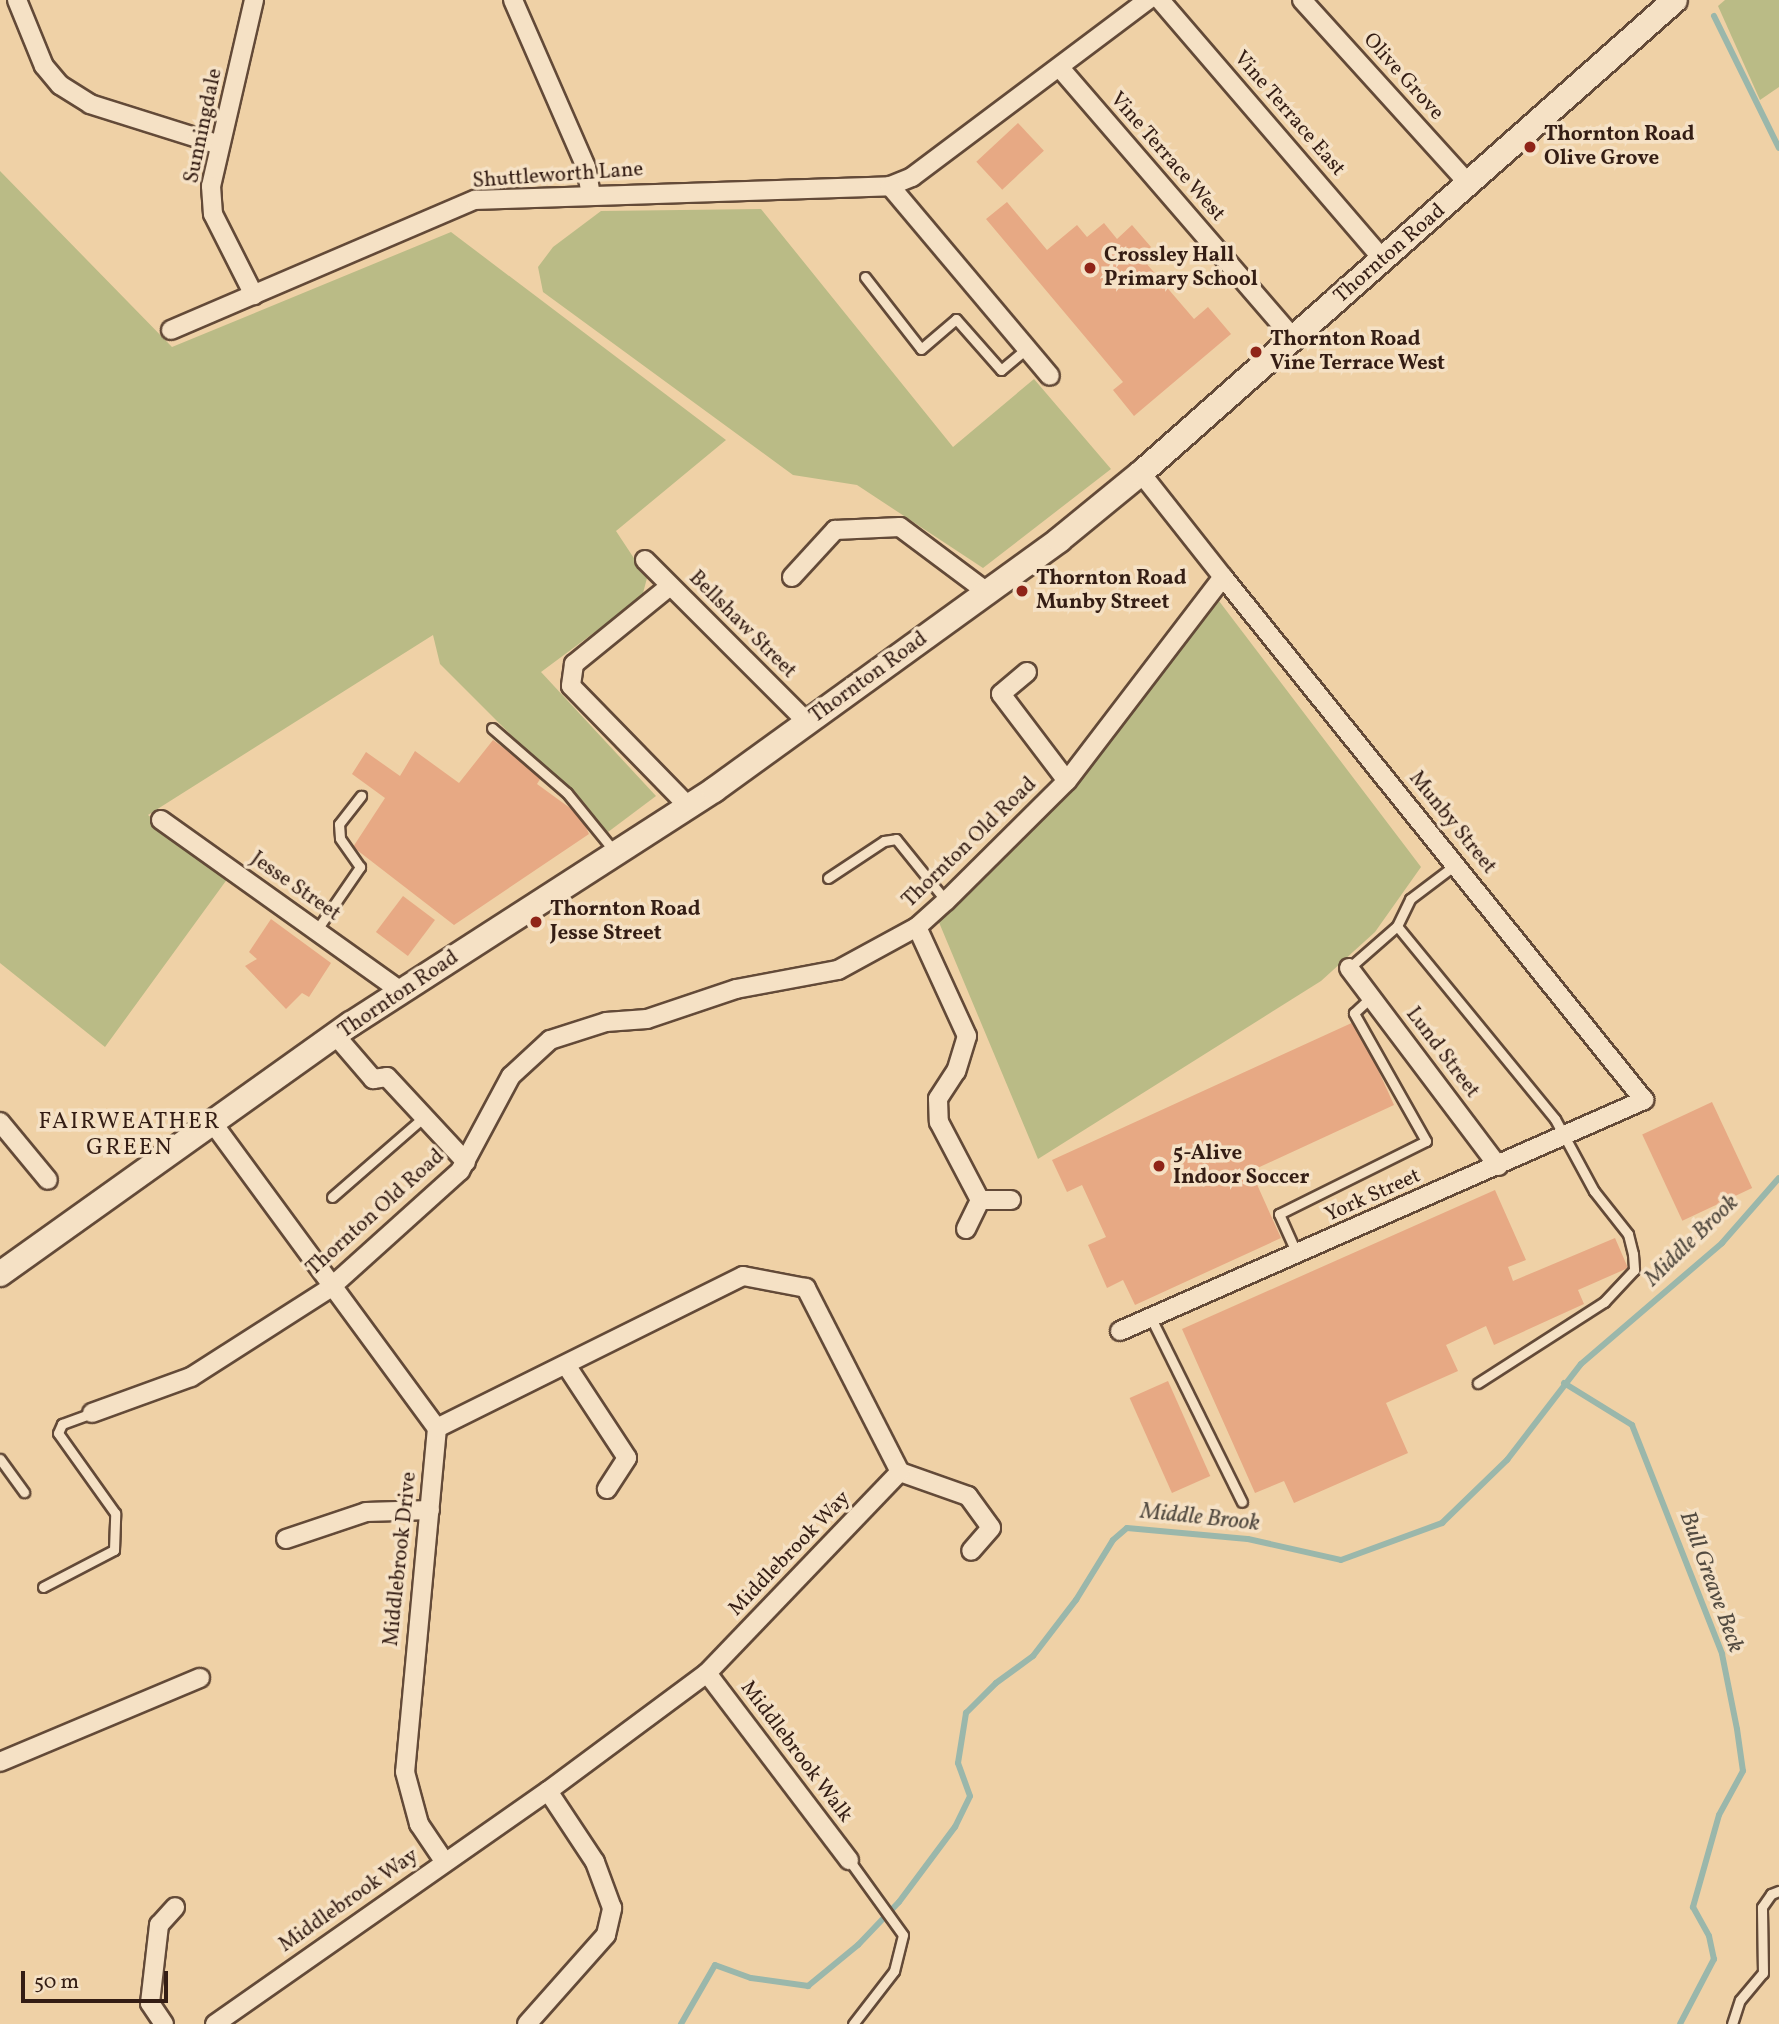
<!DOCTYPE html>
<style>
body{margin:0}
#map{position:relative;width:1779px;height:2024px;overflow:hidden;background:#efd1a6;font-family:Vollkorn,serif}
div>[style]{position:absolute}
[style*='--x']{left:calc(var(--x)*1px);top:calc(var(--y)*1px);width:calc(var(--w)*1px);rotate:calc(var(--a)*1deg)}
.green>*{inset:0;background:#babb86}
.stream>*{height:6px;margin:-3px;padding:0 3px;transform-origin:3px;border-radius:3px;background:#9ab7ab}
.building>*{inset:0;background:#e7a984;transform-origin:0 0}
.roads{filter:drop-shadow(2px 0 #634a38) drop-shadow(-2px 0 #634a38) drop-shadow(0 2px #634a38) drop-shadow(0 -2px #634a38)}
.lane>*{height:9px;margin:-4.5px;padding:0 4.5px;transform-origin:4.5px;border-radius:4.5px;background:#f5e1c5}
.street>*{height:18px;margin:-9px;padding:0 9px;transform-origin:9px;border-radius:9px;background:#f5e1c5}
.secondary>*{height:24px;margin:-12px;padding:0 12px;transform-origin:12px;border-radius:12px;background:#f5e1c5}
.dots>*{width:19px;height:19px;translate:-50% -50%;box-sizing:border-box;border:4px solid #f5e1c5;border-radius:50%}
span{translate:-50% -50%;white-space:nowrap;text-align:center;line-height:1.15;-webkit-text-stroke:7px #f5e1c5;paint-order:stroke}
.street-label{font-size:21px;color:#341d14}
.poi-label{font-size:21px;color:#341d14;font-weight:700}
.left{translate:0 -50%;text-align:left}
.neighbourhood-label{font-size:23px;color:#341d14;letter-spacing:2px}
.water-label{font-size:23px;color:#534b41;font-style:italic}
.scale{position:absolute;left:21px;top:1971px;width:147px;height:32px;box-sizing:border-box;border:4px solid #341d14;border-top:0;padding-left:9px;font-size:21px;line-height:24px;white-space:nowrap;color:#341d14;-webkit-text-stroke:5px #f5e1c5;paint-order:stroke}
</style>
<div id="map">
<div class="green">
<div style="clip-path:polygon(1725px 0,1779px 0,1779px 87px,1760px 100px,1718px 6px)"></div>
<div style="clip-path:polygon(0 171px,172px 347px,451px 232px,726px 440px,616px 531px,647px 578px,642px 597px,541px 672px,656px 796px,608px 832px,440px 664px,433px 635px,148px 815px,228px 878px,105px 1047px,0 963px)"></div>
<div style="clip-path:polygon(761px 209px,953px 447px,1034px 379px,1111px 469px,983px 568px,857px 485px,793px 475px,543px 292px,538px 267px,553px 247px,601px 211px)"></div>
<div style="clip-path:polygon(1219px 601px,1421px 867px,1375px 932px,1321px 981px,1038px 1159px,938px 920px,1066px 798px)"></div>
</div>
<div class="stream">
<div style="--x:1714;--y:16;--w:147;--a:63.8"></div>
<div style="--x:1564;--y:1383;--w:80;--a:31.7"></div>
<div style="--x:1632;--y:1425;--w:246;--a:68.5"></div>
<div style="--x:1722;--y:1654;--w:76;--a:78.7"></div>
<div style="--x:1737;--y:1729;--w:42;--a:81.9"></div>
<div style="--x:1743;--y:1771;--w:50;--a:118.6"></div>
<div style="--x:1719;--y:1815;--w:96;--a:105.8"></div>
<div style="--x:1693;--y:1907;--w:33;--a:61"></div>
<div style="--x:1709;--y:1936;--w:24;--a:78"></div>
<div style="--x:1714;--y:1959;--w:73;--a:117.6"></div>
<div style="--x:681;--y:2024;--w:68;--a:-60"></div>
<div style="--x:715;--y:1965;--w:38;--a:20"></div>
<div style="--x:751;--y:1978;--w:58;--a:8"></div>
<div style="--x:808;--y:1986;--w:65;--a:-39.4"></div>
<div style="--x:858;--y:1945;--w:59;--a:-46.4"></div>
<div style="--x:899;--y:1902;--w:94;--a:-53.3"></div>
<div style="--x:955;--y:1827;--w:34;--a:-64"></div>
<div style="--x:970;--y:1796;--w:35;--a:-110"></div>
<div style="--x:958;--y:1763;--w:51;--a:-80.9"></div>
<div style="--x:966;--y:1713;--w:42;--a:-45"></div>
<div style="--x:996;--y:1683;--w:46;--a:-36.1"></div>
<div style="--x:1033;--y:1656;--w:71;--a:-52.5"></div>
<div style="--x:1076;--y:1600;--w:70;--a:-58.3"></div>
<div style="--x:1113;--y:1540;--w:18;--a:-41"></div>
<div style="--x:1127;--y:1528;--w:121;--a:5.2"></div>
<div style="--x:1248;--y:1539;--w:95;--a:12.7"></div>
<div style="--x:1341;--y:1560;--w:108;--a:-20.1"></div>
<div style="--x:1442;--y:1523;--w:91;--a:-44.1"></div>
<div style="--x:1507;--y:1460;--w:121;--a:-52.4"></div>
<div style="--x:1581;--y:1364;--w:186;--a:-40.6"></div>
<div style="--x:1722;--y:1243;--w:86;--a:-48.8"></div>
</div>
<div class="building">
<div style="left:1018px;top:123px;width:38px;height:57px;rotate:47deg"></div>
<div style="clip-path:polygon(1007px 202px,1047px 250px,1077px 225px,1087px 237px,1104px 223px,1117px 239px,1132px 225px,1151px 247px,1140px 256px,1194px 319px,1208px 307px,1231px 334px,1134px 416px,1113px 390px,1123px 382px,986px 219px)"></div>
<div style="clip-path:polygon(493px 740px,542px 776px,537px 784px,581px 816px,589px 834px,454px 925px,353px 847px,385px 798px,352px 774px,366px 752px,400px 776px,415px 751px,459px 783px)"></div>
<div style="left:403px;top:896px;width:40px;height:45px;rotate:37deg"></div>
<div style="clip-path:polygon(271px 919px,331px 963px,309px 997px,302px 993px,286px 1009px,245px 966px,257px 959px,249px 952px)"></div>
<div style="clip-path:polygon(1356px 1021px,1394px 1105px,1251px 1171px,1281px 1238px,1135px 1305px,1123px 1280px,1107px 1288px,1088px 1245px,1106px 1237px,1082px 1185px,1067px 1192px,1052px 1160px)"></div>
<div style="left:1712px;top:1102px;width:95px;height:77px;rotate:65deg"></div>
<div style="clip-path:polygon(1495px 1190px,1526px 1260px,1508px 1267px,1513px 1281px,1615px 1238px,1628px 1268px,1578px 1290px,1584px 1304px,1494px 1345px,1486px 1326px,1446px 1345px,1458px 1371px,1386px 1403px,1408px 1453px,1294px 1503px,1284px 1481px,1255px 1493px,1182px 1329px)"></div>
<div style="left:1168px;top:1381px;width:104px;height:42px;rotate:66deg"></div>
</div>
<div class="roads">
<div class="lane">
<div style="--x:865;--y:277;--w:91;--a:52.1"></div>
<div style="--x:921;--y:349;--w:46;--a:-40.6"></div>
<div style="--x:956;--y:319;--w:68;--a:48.6"></div>
<div style="--x:1001;--y:370;--w:33;--a:-40"></div>
<div style="--x:492;--y:728;--w:99;--a:40.9"></div>
<div style="--x:567;--y:793;--w:76;--a:50.9"></div>
<div style="--x:828;--y:878;--w:67;--a:-33.5"></div>
<div style="--x:884;--y:841;--w:12;--a:-9"></div>
<div style="--x:896;--y:839;--w:80;--a:51.1"></div>
<div style="--x:1397;--y:926;--w:249;--a:50.7"></div>
<div style="--x:1555;--y:1119;--w:82;--a:61.6"></div>
<div style="--x:1594;--y:1191;--w:55;--a:51.7"></div>
<div style="--x:1628;--y:1234;--w:21;--a:76"></div>
<div style="--x:1633;--y:1254;--w:16;--a:86"></div>
<div style="--x:1634;--y:1270;--w:44;--a:133.2"></div>
<div style="--x:1604;--y:1302;--w:150;--a:147.3"></div>
<div style="--x:316;--y:931;--w:78;--a:-55.5"></div>
<div style="--x:360;--y:867;--w:35;--a:-125"></div>
<div style="--x:340;--y:838;--w:14;--a:-94"></div>
<div style="--x:339;--y:824;--w:36;--a:-52"></div>
<div style="--x:1349;--y:968;--w:64;--a:-41.2"></div>
<div style="--x:1397;--y:926;--w:30;--a:-64"></div>
<div style="--x:1410;--y:899;--w:56;--a:-37.1"></div>
<div style="--x:332;--y:1197;--w:122;--a:-41"></div>
<div style="--x:1297;--y:1254;--w:44;--a:-114.2"></div>
<div style="--x:1279;--y:1214;--w:164;--a:-26.4"></div>
<div style="--x:1426;--y:1141;--w:147;--a:-119.4"></div>
<div style="--x:1354;--y:1013;--w:23;--a:-43"></div>
<div style="--x:1151;--y:1318;--w:205;--a:63.7"></div>
<div style="--x:0;--y:1459;--w:41;--a:54"></div>
<div style="--x:43;--y:1587;--w:80;--a:-27.5"></div>
<div style="--x:114;--y:1550;--w:37;--a:-88"></div>
<div style="--x:115;--y:1513;--w:98;--a:-125.5"></div>
<div style="--x:58;--y:1433;--w:10;--a:-66"></div>
<div style="--x:62;--y:1424;--w:32;--a:-20"></div>
<div style="--x:849;--y:1860;--w:92;--a:54.2"></div>
<div style="--x:903;--y:1935;--w:37;--a:104"></div>
<div style="--x:894;--y:1971;--w:67;--a:127.7"></div>
<div style="--x:1732;--y:2024;--w:25;--a:-72"></div>
<div style="--x:1740;--y:2000;--w:35;--a:-50"></div>
<div style="--x:1763;--y:1973;--w:66;--a:-90.9"></div>
<div style="--x:1762;--y:1907;--w:16;--a:-55"></div>
<div style="--x:1771;--y:1894;--w:9;--a:-21"></div>
</div>
<div class="street">
<div style="--x:17;--y:0;--w:71;--a:67.8"></div>
<div style="--x:44;--y:66;--w:25;--a:50"></div>
<div style="--x:60;--y:85;--w:36;--a:32"></div>
<div style="--x:90;--y:104;--w:136;--a:17.5"></div>
<div style="--x:254;--y:0;--w:191;--a:103"></div>
<div style="--x:211;--y:186;--w:28;--a:86"></div>
<div style="--x:213;--y:214;--w:91;--a:63.2"></div>
<div style="--x:513;--y:0;--w:182;--a:66.4"></div>
<div style="--x:586;--y:167;--w:27;--a:80"></div>
<div style="--x:1160;--y:0;--w:340;--a:49.3"></div>
<div style="--x:1302;--y:0;--w:250;--a:47.8"></div>
<div style="--x:1060;--y:68;--w:358;--a:49.2"></div>
<div style="--x:890;--y:186;--w:24;--a:-22"></div>
<div style="--x:912;--y:177;--w:295;--a:-36.9"></div>
<div style="--x:171;--y:330;--w:331;--a:-23.2"></div>
<div style="--x:475;--y:200;--w:415;--a:-1.9"></div>
<div style="--x:890;--y:186;--w:248;--a:49.9"></div>
<div style="--x:645;--y:560;--w:229;--a:45"></div>
<div style="--x:792;--y:577;--w:64;--a:-47.5"></div>
<div style="--x:835;--y:530;--w:65;--a:-2.6"></div>
<div style="--x:900;--y:527;--w:109;--a:36.8"></div>
<div style="--x:670;--y:586;--w:124;--a:140.9"></div>
<div style="--x:574;--y:664;--w:22;--a:98"></div>
<div style="--x:571;--y:686;--w:169;--a:45.7"></div>
<div style="--x:1027;--y:672;--w:34;--a:140"></div>
<div style="--x:1001;--y:694;--w:109;--a:52.8"></div>
<div style="--x:161;--y:820;--w:295;--a:35.5"></div>
<div style="--x:917;--y:927;--w:120;--a:65.4"></div>
<div style="--x:967;--y:1036;--w:37;--a:107"></div>
<div style="--x:956;--y:1071;--w:33;--a:123"></div>
<div style="--x:938;--y:1099;--w:23;--a:88"></div>
<div style="--x:939;--y:1122;--w:88;--a:62.3"></div>
<div style="--x:980;--y:1200;--w:31;--a:0"></div>
<div style="--x:1349;--y:968;--w:248;--a:53"></div>
<div style="--x:336;--y:1036;--w:57;--a:49.3"></div>
<div style="--x:373;--y:1079;--w:14;--a:-8"></div>
<div style="--x:387;--y:1077;--w:116;--a:47.1"></div>
<div style="--x:0;--y:1122;--w:75;--a:50.4"></div>
<div style="--x:212;--y:1122;--w:380;--a:53.7"></div>
<div style="--x:437;--y:1428;--w:345;--a:95.3"></div>
<div style="--x:405;--y:1772;--w:54;--a:74.9"></div>
<div style="--x:419;--y:1824;--w:45;--a:56"></div>
<div style="--x:966;--y:1229;--w:32;--a:-64"></div>
<div style="--x:1120;--y:1331;--w:573;--a:-23.79"></div>
<div style="--x:1644;--y:1100;--w:671;--a:-128.83"></div>
<div style="--x:566;--y:1365;--w:111;--a:56.7"></div>
<div style="--x:627;--y:1458;--w:37;--a:123"></div>
<div style="--x:92;--y:1413;--w:105;--a:-20"></div>
<div style="--x:191;--y:1377;--w:165;--a:-32.6"></div>
<div style="--x:330;--y:1288;--w:175;--a:-42"></div>
<div style="--x:460;--y:1171;--w:108;--a:-61.8"></div>
<div style="--x:511;--y:1076;--w:53;--a:-42.7"></div>
<div style="--x:550;--y:1040;--w:59;--a:-17.8"></div>
<div style="--x:606;--y:1022;--w:41;--a:-4.2"></div>
<div style="--x:647;--y:1019;--w:94;--a:-18.6"></div>
<div style="--x:736;--y:989;--w:104;--a:-10.6"></div>
<div style="--x:838;--y:970;--w:90;--a:-28.6"></div>
<div style="--x:917;--y:927;--w:39;--a:-42"></div>
<div style="--x:946;--y:901;--w:170;--a:-44.8"></div>
<div style="--x:1067;--y:781;--w:257;--a:-52.6"></div>
<div style="--x:1223;--y:577;--w:132;--a:-128.3"></div>
<div style="--x:900;--y:1472;--w:72;--a:19.4"></div>
<div style="--x:968;--y:1496;--w:39;--a:54"></div>
<div style="--x:991;--y:1528;--w:30;--a:131"></div>
<div style="--x:286;--y:1539;--w:84;--a:-18.6"></div>
<div style="--x:366;--y:1512;--w:64;--a:-1.8"></div>
<div style="--x:707;--y:1673;--w:235;--a:52.8"></div>
<div style="--x:0;--y:1762;--w:217;--a:-22.8"></div>
<div style="--x:164;--y:2024;--w:25;--a:-124"></div>
<div style="--x:150;--y:2003;--w:79;--a:-83.4"></div>
<div style="--x:159;--y:1925;--w:24;--a:-48"></div>
<div style="--x:215;--y:2024;--w:406;--a:-35"></div>
<div style="--x:548;--y:1791;--w:198;--a:-36.6"></div>
<div style="--x:707;--y:1673;--w:279;--a:-46.2"></div>
<div style="--x:900;--y:1472;--w:207;--a:-117.1"></div>
<div style="--x:806;--y:1288;--w:64;--a:-169.2"></div>
<div style="--x:743;--y:1276;--w:342;--a:153.6"></div>
<div style="--x:527;--y:2024;--w:119;--a:-48.4"></div>
<div style="--x:606;--y:1935;--w:28;--a:-77"></div>
<div style="--x:612;--y:1908;--w:49;--a:-110.3"></div>
<div style="--x:595;--y:1862;--w:85;--a:-123.5"></div>
</div>
<div class="secondary">
<div style="--x:0;--y:1274;--w:431;--a:-35.5"></div>
<div style="--x:351;--y:1024;--w:432;--a:-32.8"></div>
<div style="--x:714;--y:790;--w:426;--a:-35.9"></div>
<div style="--x:1059;--y:540;--w:106;--a:-39.3"></div>
<div style="--x:1141;--y:473;--w:713;--a:-41.53"></div>
</div>
</div>
<div class="dots">
<div style="left:1530px;top:147px;background:#8f2418"></div>
<div style="left:1090px;top:268px;background:#8f2418"></div>
<div style="left:1256px;top:352px;background:#8f2418"></div>
<div style="left:1022px;top:591px;background:#8f2418"></div>
<div style="left:536px;top:922px;background:#8f2418"></div>
<div style="left:1159px;top:1166px;background:#8f2418"></div>
</div>
<div class="street-label">
<span style="left:1403px;top:77px;rotate:48deg">Olive Grove</span>
<span style="left:1289px;top:114px;rotate:49deg">Vine Terrace East</span>
<span style="left:204px;top:126px;rotate:-78deg">Sunningdale</span>
<span style="left:1167px;top:157px;rotate:49deg">Vine Terrace West</span>
<span style="left:558px;top:176px;rotate:-4deg">Shuttleworth Lane</span>
<span style="left:1390px;top:254px;rotate:-41deg">Thornton Road</span>
<span style="left:742px;top:625px;rotate:45deg">Bellshaw Street</span>
<span style="left:869px;top:678px;rotate:-36deg">Thornton Road</span>
<span style="left:1452px;top:823px;rotate:51deg">Munby Street</span>
<span style="left:970px;top:843px;rotate:-44deg">Thornton Old Road</span>
<span style="left:295px;top:887px;rotate:35deg">Jesse Street</span>
<span style="left:399px;top:995px;rotate:-34deg">Thornton Road</span>
<span style="left:1442px;top:1053px;rotate:53deg">Lund Street</span>
<span style="left:1373px;top:1196px;rotate:-24deg">York Street</span>
<span style="left:376px;top:1213px;rotate:-42deg">Thornton Old Road</span>
<span style="left:790px;top:1554px;rotate:-46deg">Middlebrook Way</span>
<span style="left:401px;top:1559px;rotate:-84deg">Middlebrook Drive</span>
<span style="left:796px;top:1752px;rotate:53deg">Middlebrook Walk</span>
<span style="left:349px;top:1901px;rotate:-35deg">Middlebrook Way</span>
</div>
<div class="poi-label">
<span class="left" style="left:1544px;top:147px">Thornton Road<br>Olive Grove</span>
<span class="left" style="left:1104px;top:268px">Crossley Hall<br>Primary School</span>
<span class="left" style="left:1270px;top:352px">Thornton Road<br>Vine Terrace West</span>
<span class="left" style="left:1036px;top:591px">Thornton Road<br>Munby Street</span>
<span class="left" style="left:550px;top:922px">Thornton Road<br>Jesse Street</span>
<span class="left" style="left:1173px;top:1166px">5-Alive<br>Indoor Soccer</span>
</div>
<div class="neighbourhood-label">
<span style="left:130px;top:1135px">FAIRWEATHER<br>GREEN</span>
</div>
<div class="water-label">
<span style="left:1692px;top:1241px;rotate:-44deg">Middle Brook</span>
<span style="left:1200px;top:1518px;rotate:6deg">Middle Brook</span>
<span style="left:1711px;top:1582px;rotate:70deg">Bull Greave Beck</span>
</div>
<div class="scale">50 m</div>
</div>
